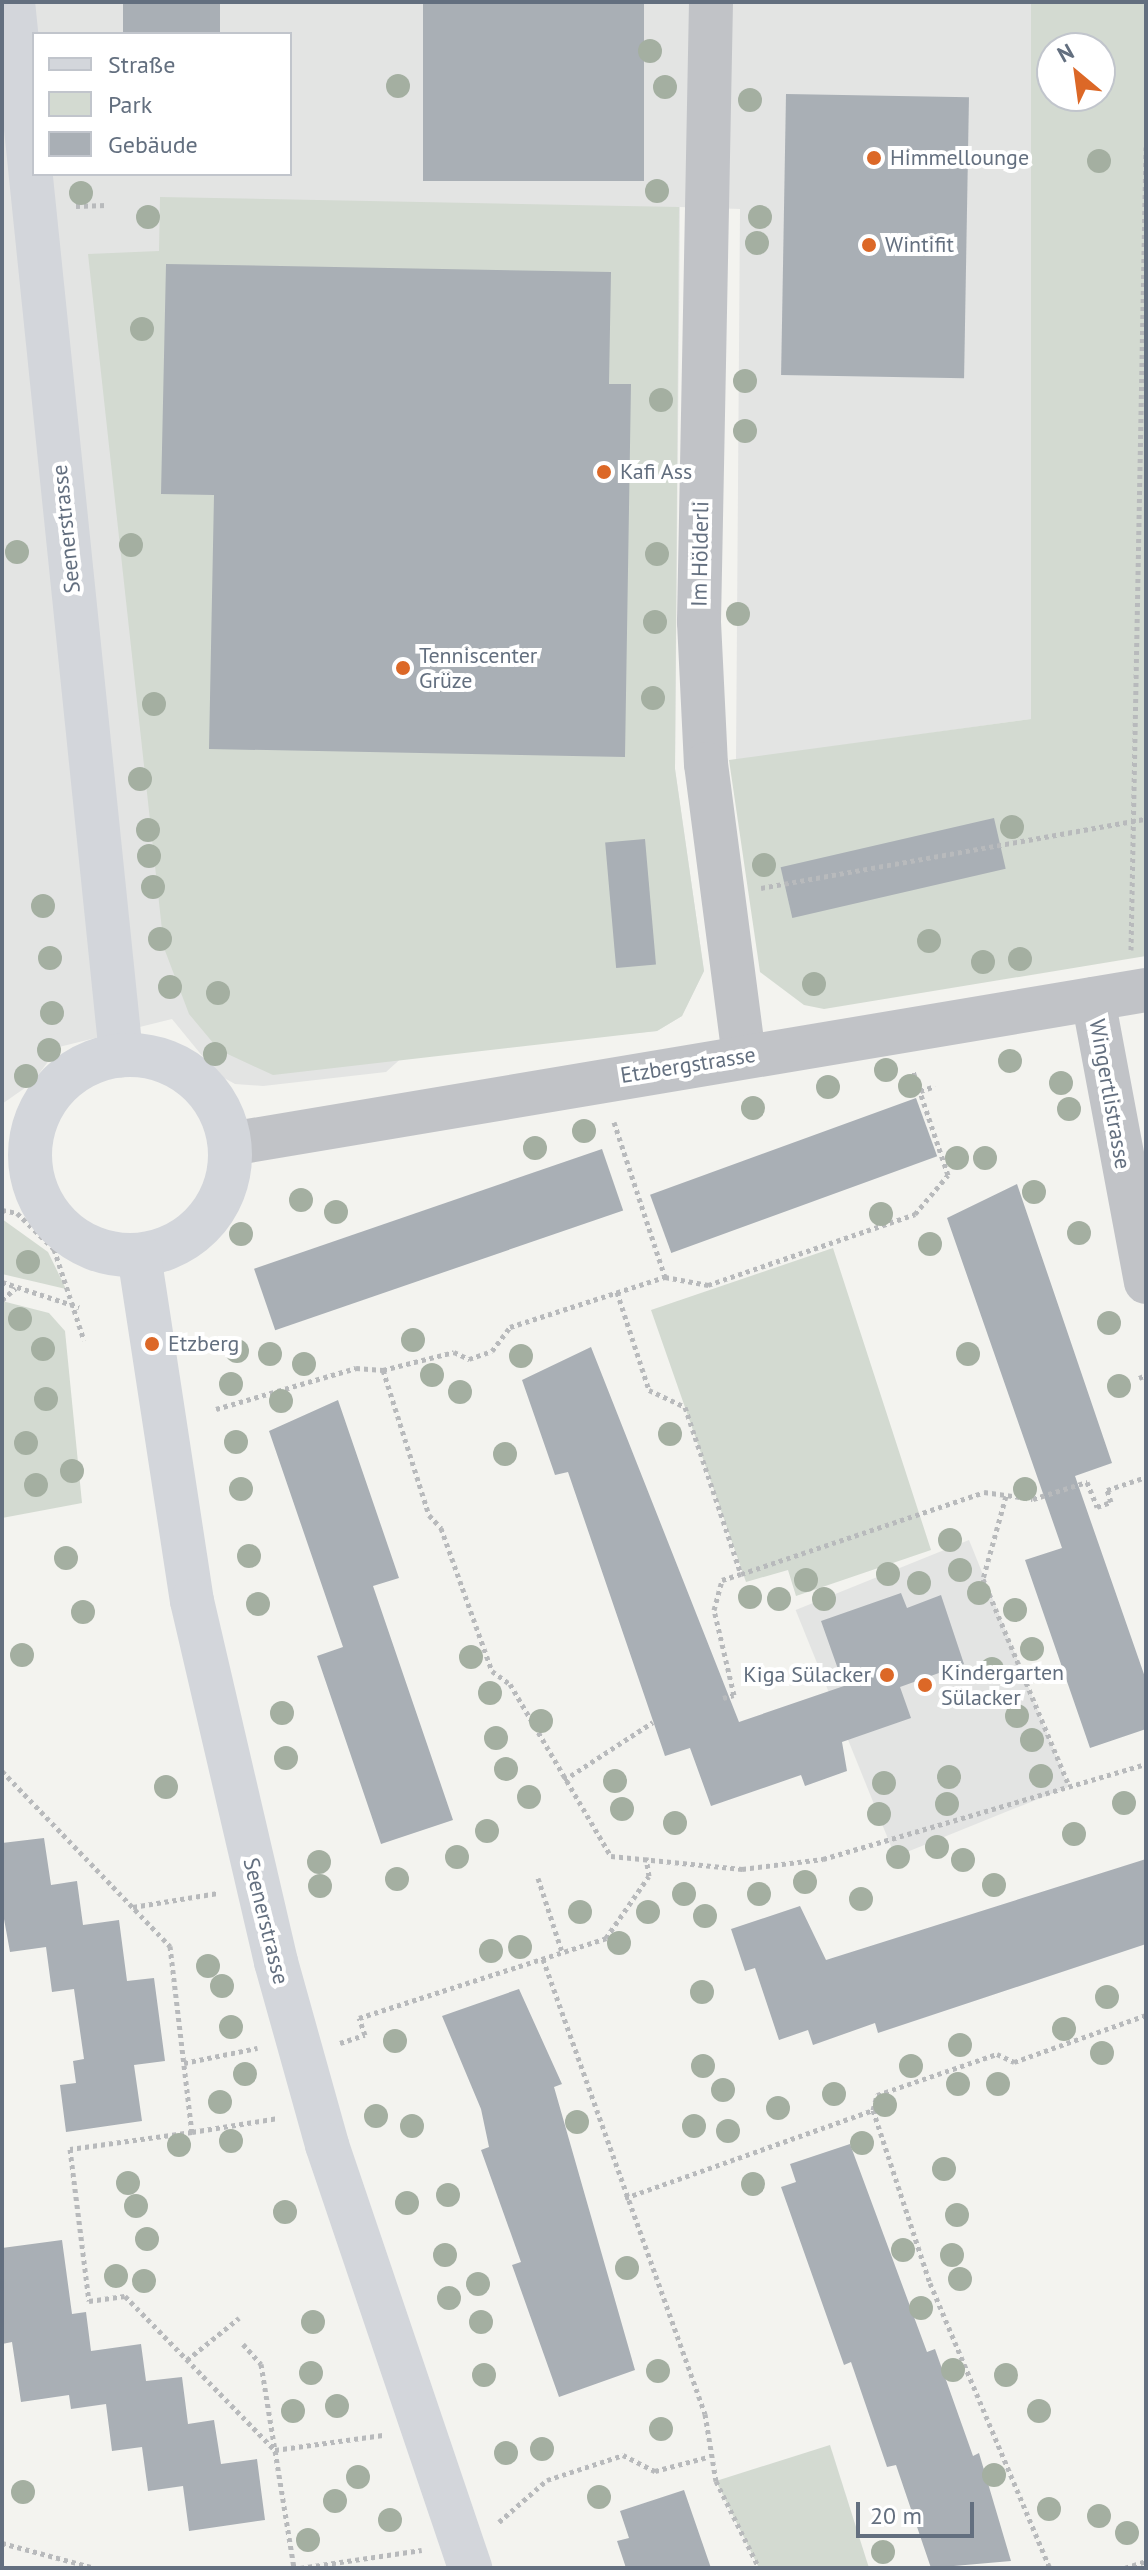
<!DOCTYPE html>
<meta charset="utf-8">
<style>
body{margin:0}
#map{position:relative;width:1148px;height:2570px;overflow:hidden;background:#f3f3ef;font-family:"PT Sans",sans-serif}
div>[style]{position:absolute}
[style*='--x']{left:calc(var(--x)*1px);top:calc(var(--y)*1px);width:calc(var(--w)*1px);rotate:calc(var(--a)*1deg)}
.built>*{inset:0;background:#e3e4e3;transform-origin:0 0}
.green>*{inset:0;background:#d3dad1}
.building>*{inset:0;background:#a9afb5;transform-origin:0 0}
.path>*{height:5px;margin-top:-2.5px;transform-origin:0;background:repeating-linear-gradient(90deg,#b8babc 0 4px,transparent 0 8px)}
.street>*{height:44px;margin:-22px;padding:0 22px;transform-origin:22px;border-radius:22px;background:#c1c3c7}
.secondary>*{height:44px;margin:-22px;padding:0 22px;transform-origin:22px;border-radius:22px;background:#d3d6db}
.secondary>.ring{margin:-22px;padding:0;box-sizing:content-box;background:none;border:44px solid #d3d6db;border-radius:50%}
.trees>*{width:24px;height:24px;margin:-12px;border-radius:50%;background:#a4afa1}
.dots>*{width:22px;height:22px;translate:-50% -50%;box-sizing:border-box;border:4px solid #fff;border-radius:50%}
span{translate:-50% -50%;white-space:nowrap;text-align:center;line-height:1.15;-webkit-text-stroke:8px #fff;paint-order:stroke}
.poi-label{font-size:22px;color:#636f7f}
.left{translate:0 -50%;text-align:left}
.right{translate:-100% -50%;text-align:right}
.street-label{font-size:22px;color:#636f7f}
.frame{position:absolute;inset:0;border:4px solid #636f7f;pointer-events:none}
.legend{position:absolute;left:32px;top:32px;width:260px;height:144px;box-sizing:border-box;background:#fff;border:2px solid #c1c5cc;margin:0;padding:10px 14px;list-style:none;font-size:24px;color:#636f7f}
.legend li{display:flex;align-items:center;gap:16px;height:40px}
.legend b{width:40px;border:2px solid #c1c5cc}
.north{position:absolute;left:1036px;top:32px;width:80px;height:80px;box-sizing:border-box;background:#fff;border:2px solid #c1c5cc;border-radius:50%;rotate:331deg;font-size:22px;font-weight:700;line-height:32px;text-align:center;color:#636f7f}
.north::after{content:'';display:block;margin:auto;width:28px;height:36px;background:#dc6827;clip-path:polygon(50% 0,100% 100%,50% 72%,0 100%)}
.scale{position:absolute;left:856px;top:2502px;width:118px;height:36px;box-sizing:border-box;border:4px solid #636f7f;border-top:0;padding-left:10px;font-size:24px;line-height:28px;white-space:nowrap;color:#636f7f;-webkit-text-stroke:6px #fff;paint-order:stroke}
</style>
<div id="map">
<div class="built">
<div style="clip-path:polygon(evenodd,2px 2px,1031px 2px,1031px 719px,736px 760px,740px 209px,680px 207px,675px 769px,704px 971px,682px 1016px,657px 1031px,406px 1054px,386px 1072px,263px 1086px,235px 1084px,217px 1074px,172px 1019px,59px 1047px,32px 1083px,2px 1104px,2px 2px,34px 34px,290px 34px,290px 174px,34px 174px,34px 34px)"></div>
<div style="left:969px;top:1540px;width:266px;height:187px;rotate:68deg"></div>
</div>
<div class="green">
<div style="clip-path:polygon(evenodd,1031px 2px,1146px 2px,1146px 956px,824px 1009px,804px 1005px,760px 972px,729px 760px,1031px 719px,1031px 2px,1052px 48px,1100px 48px,1100px 96px,1052px 96px,1052px 48px)"></div>
<div style="clip-path:polygon(160px 197px,679px 207px,675px 769px,704px 971px,682px 1016px,657px 1031px,273px 1075px,219px 1050px,189px 1014px,164px 948px,88px 254px,159px 251px)"></div>
<div style="clip-path:polygon(2px 1219px,48px 1252px,66px 1289px,2px 1274px)"></div>
<div style="clip-path:polygon(833px 1248px,931px 1550px,796px 1596px,788px 1570px,746px 1582px,651px 1310px)"></div>
<div style="clip-path:polygon(2px 1301px,49px 1313px,65px 1331px,82px 1503px,2px 1518px)"></div>
<div style="clip-path:polygon(830px 2445px,869px 2568px,759px 2568px,716px 2481px)"></div>
</div>
<div class="building">
<div style="left:123px;top:2px;width:97px;height:32px"></div>
<div style="left:423px;top:2px;width:221px;height:179px"></div>
<div style="left:786px;top:94px;width:183px;height:281px;rotate:1deg"></div>
<div style="clip-path:polygon(166px 264px,611px 272px,609px 384px,631px 384px,625px 757px,209px 749px,214px 495px,161px 494px)"></div>
<div style="left:994px;top:818px;width:52px;height:219px;rotate:77deg"></div>
<div style="left:645px;top:839px;width:126px;height:40px;rotate:85deg"></div>
<div style="left:916px;top:1098px;width:62px;height:283px;rotate:70deg"></div>
<div style="left:602px;top:1149px;width:65px;height:368px;rotate:71deg"></div>
<div style="clip-path:polygon(1017px 1184px,1112px 1463px,1075px 1476px,1146px 1680px,1146px 1729px,1090px 1748px,1025px 1560px,1062px 1548px,947px 1218px)"></div>
<div style="clip-path:polygon(591px 1347px,739px 1722px,844px 1686px,821px 1621px,901px 1593px,907px 1608px,941px 1595px,964px 1664px,900px 1687px,911px 1718px,842px 1742px,847px 1771px,805px 1786px,801px 1775px,711px 1806px,690px 1748px,665px 1756px,568px 1472px,555px 1475px,522px 1380px)"></div>
<div style="clip-path:polygon(338px 1400px,399px 1578px,373px 1586px,453px 1820px,381px 1844px,317px 1656px,343px 1647px,269px 1431px)"></div>
<div style="clip-path:polygon(44px 1838px,51px 1885px,77px 1881px,83px 1925px,119px 1920px,127px 1981px,154px 1978px,165px 2061px,134px 2065px,142px 2121px,66px 2132px,60px 2085px,76px 2083px,73px 2061px,84px 2059px,74px 1989px,52px 1992px,46px 1947px,10px 1952px,2px 1908px,2px 1843px)"></div>
<div style="clip-path:polygon(1146px 1859px,1146px 1944px,878px 2033px,875px 2023px,813px 2045px,808px 2030px,779px 2040px,755px 1968px,745px 1971px,731px 1929px,800px 1906px,826px 1960px)"></div>
<div style="clip-path:polygon(519px 1989px,562px 2084px,554px 2087px,635px 2370px,559px 2397px,512px 2265px,521px 2262px,481px 2150px,489px 2147px,481px 2109px,442px 2016px)"></div>
<div style="clip-path:polygon(850px 2144px,927px 2352px,935px 2349px,973px 2456px,979px 2453px,1011px 2561px,931px 2568px,896px 2465px,887px 2467px,851px 2362px,844px 2365px,781px 2187px,796px 2182px,790px 2164px)"></div>
<div style="clip-path:polygon(62px 2240px,72px 2314px,86px 2312px,91px 2351px,141px 2344px,146px 2381px,182px 2377px,188px 2424px,214px 2420px,221px 2464px,257px 2459px,265px 2520px,189px 2531px,183px 2486px,148px 2491px,142px 2447px,112px 2451px,106px 2404px,71px 2409px,69px 2395px,21px 2402px,12px 2342px,2px 2344px,2px 2248px)"></div>
<div style="clip-path:polygon(684px 2490px,711px 2568px,626px 2568px,617px 2541px,629px 2538px,620px 2511px)"></div>
</div>
<div class="path">
<div style="--x:76;--y:206;--w:31;--a:-2"></div>
<div style="--x:761;--y:888;--w:391;--a:-10.2"></div>
<div style="--x:1131;--y:950;--w:803;--a:-88.93"></div>
<div style="--x:920;--y:1091;--w:16;--a:-18"></div>
<div style="--x:614;--y:1122;--w:163;--a:71.8"></div>
<div style="--x:2;--y:1210;--w:15;--a:11"></div>
<div style="--x:17;--y:1213;--w:52;--a:44.2"></div>
<div style="--x:54;--y:1249;--w:96;--a:71.8"></div>
<div style="--x:2;--y:1282;--w:81;--a:18"></div>
<div style="--x:617;--y:1292;--w:103;--a:71.9"></div>
<div style="--x:649;--y:1390;--w:40;--a:25"></div>
<div style="--x:685;--y:1407;--w:176;--a:71.5"></div>
<div style="--x:741;--y:1574;--w:256;--a:-18.6"></div>
<div style="--x:984;--y:1492;--w:49;--a:8.1"></div>
<div style="--x:1033;--y:1499;--w:57;--a:-17.5"></div>
<div style="--x:1087;--y:1482;--w:27;--a:68"></div>
<div style="--x:1097;--y:1507;--w:15;--a:-20"></div>
<div style="--x:1111;--y:1502;--w:13;--a:-108"></div>
<div style="--x:1107;--y:1490;--w:41;--a:-18.4"></div>
<div style="--x:2;--y:1300;--w:18;--a:-41"></div>
<div style="--x:383;--y:1370;--w:152;--a:72.4"></div>
<div style="--x:429;--y:1515;--w:18;--a:47"></div>
<div style="--x:441;--y:1528;--w:152;--a:70.4"></div>
<div style="--x:492;--y:1671;--w:22;--a:36"></div>
<div style="--x:510;--y:1684;--w:199;--a:59.6"></div>
<div style="--x:611;--y:1856;--w:132;--a:5.7"></div>
<div style="--x:742;--y:1869;--w:82;--a:-7"></div>
<div style="--x:823;--y:1859;--w:337;--a:-16.4"></div>
<div style="--x:1139;--y:1378;--w:8;--a:-23"></div>
<div style="--x:216;--y:1409;--w:146;--a:-16.3"></div>
<div style="--x:356;--y:1368;--w:27;--a:4"></div>
<div style="--x:383;--y:1370;--w:73;--a:-14.2"></div>
<div style="--x:454;--y:1352;--w:17;--a:25"></div>
<div style="--x:469;--y:1359;--w:24;--a:-19"></div>
<div style="--x:492;--y:1351;--w:30;--a:-53"></div>
<div style="--x:510;--y:1327;--w:163;--a:-17.9"></div>
<div style="--x:665;--y:1277;--w:44;--a:10.5"></div>
<div style="--x:708;--y:1285;--w:219;--a:-18.9"></div>
<div style="--x:915;--y:1214;--w:51;--a:-49.8"></div>
<div style="--x:948;--y:1175;--w:110;--a:-108.6"></div>
<div style="--x:1006;--y:1496;--w:86;--a:105.5"></div>
<div style="--x:983;--y:1579;--w:224;--a:67.4"></div>
<div style="--x:723;--y:1698;--w:11;--a:-15"></div>
<div style="--x:734;--y:1695;--w:87;--a:-103.2"></div>
<div style="--x:714;--y:1610;--w:31;--a:-75"></div>
<div style="--x:722;--y:1580;--w:20;--a:-18"></div>
<div style="--x:2;--y:1771;--w:243;--a:46.2"></div>
<div style="--x:170;--y:1946;--w:187;--a:83.3"></div>
<div style="--x:192;--y:2132;--w:123;--a:172.1"></div>
<div style="--x:70;--y:2149;--w:153;--a:82.9"></div>
<div style="--x:89;--y:2301;--w:36;--a:-8"></div>
<div style="--x:125;--y:2296;--w:215;--a:45.8"></div>
<div style="--x:275;--y:2450;--w:109;--a:-7.9"></div>
<div style="--x:564;--y:1780;--w:106;--a:-33.1"></div>
<div style="--x:538;--y:1878;--w:78;--a:72"></div>
<div style="--x:133;--y:1907;--w:86;--a:-9.4"></div>
<div style="--x:543;--y:1959;--w:483;--a:70.4"></div>
<div style="--x:705;--y:2414;--w:68;--a:80.7"></div>
<div style="--x:716;--y:2481;--w:97;--a:63.7"></div>
<div style="--x:340;--y:2043;--w:26;--a:-18"></div>
<div style="--x:365;--y:2035;--w:18;--a:-109"></div>
<div style="--x:359;--y:2018;--w:260;--a:-17.9"></div>
<div style="--x:606;--y:1938;--w:75;--a:-55.3"></div>
<div style="--x:649;--y:1876;--w:19;--a:-99"></div>
<div style="--x:184;--y:2063;--w:75;--a:-11.6"></div>
<div style="--x:873;--y:2110;--w:182;--a:71.8"></div>
<div style="--x:930;--y:2283;--w:309;--a:67.2"></div>
<div style="--x:192;--y:2132;--w:87;--a:-9.2"></div>
<div style="--x:625;--y:2198;--w:263;--a:-19.5"></div>
<div style="--x:873;--y:2110;--w:16;--a:-75"></div>
<div style="--x:877;--y:2095;--w:127;--a:-18.9"></div>
<div style="--x:997;--y:2054;--w:19;--a:25"></div>
<div style="--x:1014;--y:2062;--w:140;--a:-19.6"></div>
<div style="--x:243;--y:2344;--w:27;--a:48"></div>
<div style="--x:261;--y:2364;--w:207;--a:80.8"></div>
<div style="--x:187;--y:2360;--w:67;--a:-38.9"></div>
<div style="--x:499;--y:2522;--w:64;--a:-41.2"></div>
<div style="--x:547;--y:2480;--w:80;--a:-18.2"></div>
<div style="--x:623;--y:2455;--w:36;--a:27"></div>
<div style="--x:655;--y:2471;--w:55;--a:-14.8"></div>
<div style="--x:2;--y:2543;--w:96;--a:15"></div>
<div style="--x:300;--y:2568;--w:123;--a:-8.4"></div>
<div style="--x:1125;--y:2568;--w:22;--a:-18"></div>
</div>
<div class="street">
<div style="--x:711;--y:2;--w:620;--a:91.11"></div>
<div style="--x:699;--y:622;--w:142;--a:87.2"></div>
<div style="--x:706;--y:764;--w:294;--a:82.6"></div>
<div style="--x:1093;--y:999;--w:288;--a:79.4"></div>
<div style="--x:230;--y:1144;--w:929;--a:-9.54"></div>
</div>
<div class="secondary">
<div style="--x:13;--y:2;--w:1059;--a:84.14"></div>
<div class="ring" style="left:30px;top:1055px;width:156px;height:156px"></div>
<div style="--x:139;--y:1255;--w:350;--a:81.3"></div>
<div style="--x:192;--y:1601;--w:371;--a:76.9"></div>
<div style="--x:276;--y:1962;--w:190;--a:74.4"></div>
<div style="--x:327;--y:2145;--w:447;--a:71.3"></div>
</div>
<div class="trees">
<div style="left:650px;top:51px"></div>
<div style="left:398px;top:86px"></div>
<div style="left:665px;top:87px"></div>
<div style="left:750px;top:100px"></div>
<div style="left:1099px;top:161px"></div>
<div style="left:657px;top:191px"></div>
<div style="left:81px;top:193px"></div>
<div style="left:148px;top:217px"></div>
<div style="left:760px;top:217px"></div>
<div style="left:757px;top:243px"></div>
<div style="left:142px;top:329px"></div>
<div style="left:745px;top:381px"></div>
<div style="left:661px;top:400px"></div>
<div style="left:745px;top:431px"></div>
<div style="left:131px;top:545px"></div>
<div style="left:17px;top:552px"></div>
<div style="left:657px;top:554px"></div>
<div style="left:738px;top:614px"></div>
<div style="left:655px;top:622px"></div>
<div style="left:653px;top:698px"></div>
<div style="left:154px;top:704px"></div>
<div style="left:140px;top:779px"></div>
<div style="left:1012px;top:827px"></div>
<div style="left:148px;top:830px"></div>
<div style="left:149px;top:856px"></div>
<div style="left:764px;top:865px"></div>
<div style="left:153px;top:887px"></div>
<div style="left:43px;top:906px"></div>
<div style="left:160px;top:939px"></div>
<div style="left:929px;top:941px"></div>
<div style="left:50px;top:958px"></div>
<div style="left:1020px;top:959px"></div>
<div style="left:983px;top:962px"></div>
<div style="left:814px;top:984px"></div>
<div style="left:170px;top:987px"></div>
<div style="left:218px;top:993px"></div>
<div style="left:52px;top:1013px"></div>
<div style="left:49px;top:1050px"></div>
<div style="left:215px;top:1054px"></div>
<div style="left:1010px;top:1061px"></div>
<div style="left:886px;top:1070px"></div>
<div style="left:26px;top:1076px"></div>
<div style="left:1061px;top:1083px"></div>
<div style="left:910px;top:1086px"></div>
<div style="left:828px;top:1087px"></div>
<div style="left:753px;top:1108px"></div>
<div style="left:1069px;top:1109px"></div>
<div style="left:584px;top:1131px"></div>
<div style="left:535px;top:1148px"></div>
<div style="left:957px;top:1158px"></div>
<div style="left:985px;top:1158px"></div>
<div style="left:1034px;top:1192px"></div>
<div style="left:301px;top:1200px"></div>
<div style="left:336px;top:1212px"></div>
<div style="left:881px;top:1214px"></div>
<div style="left:1079px;top:1233px"></div>
<div style="left:241px;top:1234px"></div>
<div style="left:930px;top:1244px"></div>
<div style="left:28px;top:1262px"></div>
<div style="left:20px;top:1319px"></div>
<div style="left:1109px;top:1323px"></div>
<div style="left:413px;top:1340px"></div>
<div style="left:43px;top:1349px"></div>
<div style="left:237px;top:1351px"></div>
<div style="left:270px;top:1354px"></div>
<div style="left:968px;top:1354px"></div>
<div style="left:521px;top:1356px"></div>
<div style="left:304px;top:1364px"></div>
<div style="left:432px;top:1375px"></div>
<div style="left:231px;top:1384px"></div>
<div style="left:1119px;top:1386px"></div>
<div style="left:460px;top:1392px"></div>
<div style="left:46px;top:1399px"></div>
<div style="left:281px;top:1401px"></div>
<div style="left:670px;top:1434px"></div>
<div style="left:236px;top:1442px"></div>
<div style="left:26px;top:1443px"></div>
<div style="left:505px;top:1454px"></div>
<div style="left:72px;top:1471px"></div>
<div style="left:36px;top:1485px"></div>
<div style="left:241px;top:1489px"></div>
<div style="left:1025px;top:1489px"></div>
<div style="left:950px;top:1540px"></div>
<div style="left:249px;top:1556px"></div>
<div style="left:66px;top:1558px"></div>
<div style="left:960px;top:1570px"></div>
<div style="left:888px;top:1574px"></div>
<div style="left:806px;top:1580px"></div>
<div style="left:919px;top:1583px"></div>
<div style="left:979px;top:1593px"></div>
<div style="left:750px;top:1597px"></div>
<div style="left:779px;top:1599px"></div>
<div style="left:824px;top:1599px"></div>
<div style="left:258px;top:1604px"></div>
<div style="left:1015px;top:1610px"></div>
<div style="left:83px;top:1612px"></div>
<div style="left:1032px;top:1649px"></div>
<div style="left:22px;top:1655px"></div>
<div style="left:471px;top:1657px"></div>
<div style="left:992px;top:1669px"></div>
<div style="left:490px;top:1693px"></div>
<div style="left:282px;top:1713px"></div>
<div style="left:1017px;top:1716px"></div>
<div style="left:541px;top:1721px"></div>
<div style="left:496px;top:1738px"></div>
<div style="left:1032px;top:1740px"></div>
<div style="left:286px;top:1758px"></div>
<div style="left:506px;top:1769px"></div>
<div style="left:1041px;top:1776px"></div>
<div style="left:949px;top:1777px"></div>
<div style="left:615px;top:1781px"></div>
<div style="left:884px;top:1783px"></div>
<div style="left:166px;top:1787px"></div>
<div style="left:529px;top:1797px"></div>
<div style="left:1124px;top:1803px"></div>
<div style="left:947px;top:1804px"></div>
<div style="left:622px;top:1809px"></div>
<div style="left:879px;top:1814px"></div>
<div style="left:675px;top:1823px"></div>
<div style="left:487px;top:1831px"></div>
<div style="left:1074px;top:1834px"></div>
<div style="left:937px;top:1847px"></div>
<div style="left:457px;top:1857px"></div>
<div style="left:898px;top:1857px"></div>
<div style="left:963px;top:1860px"></div>
<div style="left:319px;top:1862px"></div>
<div style="left:397px;top:1879px"></div>
<div style="left:805px;top:1882px"></div>
<div style="left:994px;top:1885px"></div>
<div style="left:320px;top:1886px"></div>
<div style="left:684px;top:1894px"></div>
<div style="left:759px;top:1894px"></div>
<div style="left:861px;top:1899px"></div>
<div style="left:580px;top:1912px"></div>
<div style="left:648px;top:1912px"></div>
<div style="left:705px;top:1916px"></div>
<div style="left:619px;top:1943px"></div>
<div style="left:520px;top:1947px"></div>
<div style="left:491px;top:1951px"></div>
<div style="left:208px;top:1966px"></div>
<div style="left:222px;top:1986px"></div>
<div style="left:702px;top:1992px"></div>
<div style="left:1107px;top:1997px"></div>
<div style="left:231px;top:2027px"></div>
<div style="left:1064px;top:2029px"></div>
<div style="left:395px;top:2041px"></div>
<div style="left:960px;top:2045px"></div>
<div style="left:1102px;top:2053px"></div>
<div style="left:703px;top:2066px"></div>
<div style="left:911px;top:2066px"></div>
<div style="left:245px;top:2074px"></div>
<div style="left:958px;top:2084px"></div>
<div style="left:998px;top:2084px"></div>
<div style="left:723px;top:2090px"></div>
<div style="left:834px;top:2094px"></div>
<div style="left:220px;top:2102px"></div>
<div style="left:885px;top:2105px"></div>
<div style="left:778px;top:2108px"></div>
<div style="left:376px;top:2116px"></div>
<div style="left:577px;top:2122px"></div>
<div style="left:412px;top:2126px"></div>
<div style="left:694px;top:2126px"></div>
<div style="left:728px;top:2131px"></div>
<div style="left:231px;top:2141px"></div>
<div style="left:862px;top:2143px"></div>
<div style="left:179px;top:2145px"></div>
<div style="left:944px;top:2169px"></div>
<div style="left:128px;top:2183px"></div>
<div style="left:753px;top:2184px"></div>
<div style="left:448px;top:2195px"></div>
<div style="left:407px;top:2203px"></div>
<div style="left:136px;top:2206px"></div>
<div style="left:285px;top:2212px"></div>
<div style="left:957px;top:2215px"></div>
<div style="left:147px;top:2239px"></div>
<div style="left:903px;top:2250px"></div>
<div style="left:445px;top:2255px"></div>
<div style="left:952px;top:2255px"></div>
<div style="left:627px;top:2268px"></div>
<div style="left:116px;top:2276px"></div>
<div style="left:960px;top:2279px"></div>
<div style="left:144px;top:2281px"></div>
<div style="left:478px;top:2284px"></div>
<div style="left:449px;top:2298px"></div>
<div style="left:921px;top:2308px"></div>
<div style="left:313px;top:2322px"></div>
<div style="left:481px;top:2322px"></div>
<div style="left:953px;top:2370px"></div>
<div style="left:658px;top:2371px"></div>
<div style="left:311px;top:2373px"></div>
<div style="left:484px;top:2375px"></div>
<div style="left:1006px;top:2375px"></div>
<div style="left:337px;top:2406px"></div>
<div style="left:293px;top:2411px"></div>
<div style="left:1039px;top:2411px"></div>
<div style="left:661px;top:2429px"></div>
<div style="left:542px;top:2449px"></div>
<div style="left:506px;top:2453px"></div>
<div style="left:994px;top:2475px"></div>
<div style="left:358px;top:2477px"></div>
<div style="left:23px;top:2492px"></div>
<div style="left:599px;top:2497px"></div>
<div style="left:335px;top:2501px"></div>
<div style="left:1049px;top:2509px"></div>
<div style="left:1099px;top:2516px"></div>
<div style="left:390px;top:2520px"></div>
<div style="left:1127px;top:2533px"></div>
<div style="left:308px;top:2540px"></div>
<div style="left:883px;top:2552px"></div>
</div>
<div class="dots">
<div style="left:874px;top:158px;background:#dc6827"></div>
<div style="left:869px;top:245px;background:#dc6827"></div>
<div style="left:604px;top:472px;background:#dc6827"></div>
<div style="left:403px;top:668px;background:#dc6827"></div>
<div style="left:152px;top:1344px;background:#dc6827"></div>
<div style="left:887px;top:1675px;background:#dc6827"></div>
<div style="left:925px;top:1685px;background:#dc6827"></div>
</div>
<div class="poi-label">
<span class="left" style="left:890px;top:158px">Himmellounge</span>
<span class="left" style="left:885px;top:245px">Wintifit</span>
<span class="left" style="left:620px;top:472px">Kafi Ass</span>
<span class="left" style="left:419px;top:668px">Tenniscenter<br>Grüze</span>
<span class="left" style="left:168px;top:1344px">Etzberg</span>
<span class="left" style="left:941px;top:1685px">Kindergarten<br>Sülacker</span>
<span class="right" style="left:871px;top:1675px">Kiga Sülacker</span>
</div>
<div class="street-label">
<span style="left:66px;top:529px;rotate:-96deg">Seenerstrasse</span>
<span style="left:700px;top:554px;rotate:-89deg">Im Hölderli</span>
<span style="left:688px;top:1065px;rotate:-9deg">Etzbergstrasse</span>
<span style="left:1110px;top:1094px;rotate:80deg">Wingertlistrasse</span>
<span style="left:266px;top:1921px;rotate:76deg">Seenerstrasse</span>
</div>
<div class="frame"></div>
<ul class="legend">
<li><b style="height:10px;background:#d3d6db"></b>Straße</li>
<li><b style="height:22px;background:#d3dad1"></b>Park</li>
<li><b style="height:22px;background:#a9afb5"></b>Gebäude</li>
</ul>
<div class="north">N</div>
<div class="scale">20 m</div>
</div>
